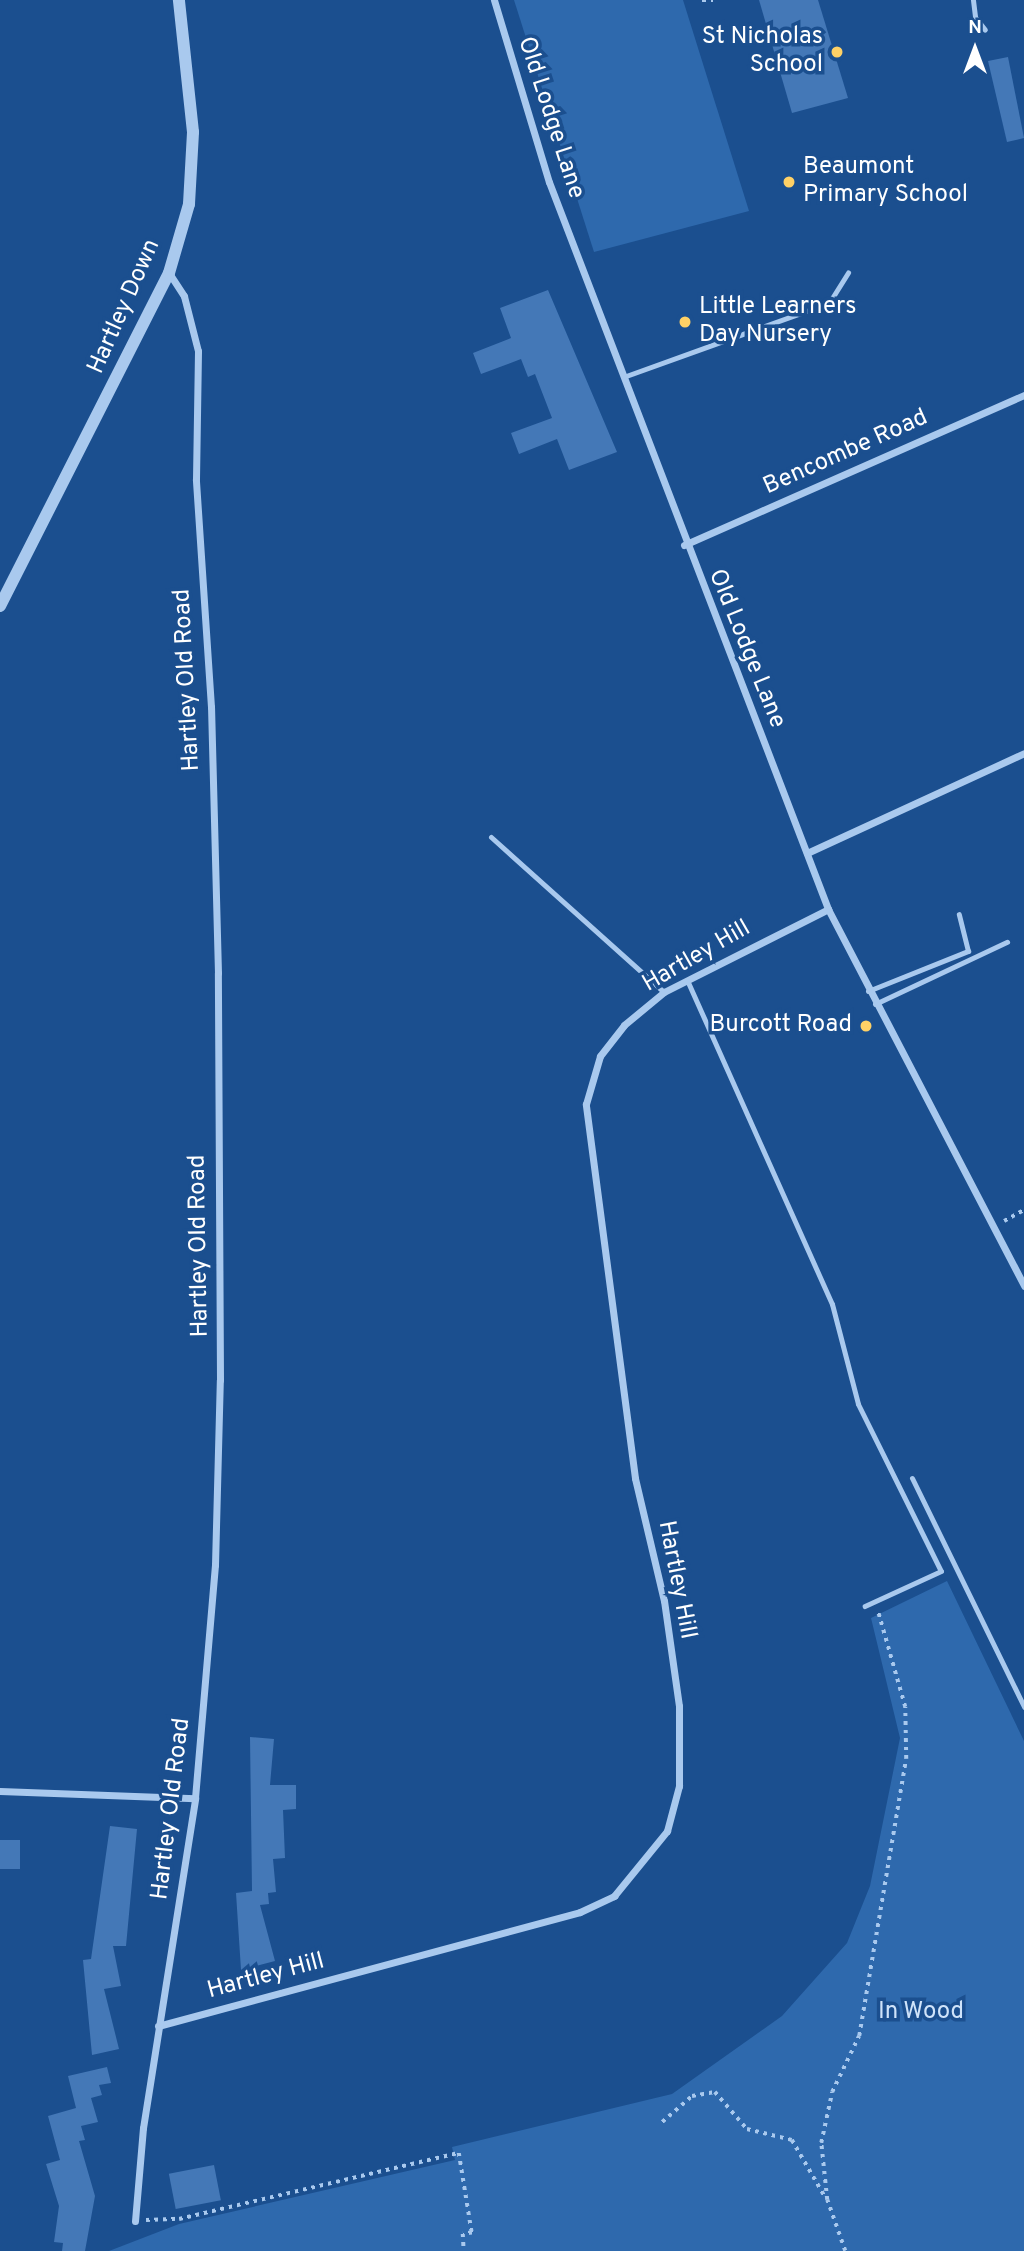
<!DOCTYPE html>
<style>
body{margin:0}
#map{position:relative;width:1024px;height:2251px;overflow:hidden;background:#1b4f8f;font-family:Overpass,sans-serif}
div>[style]{position:absolute}
[style*='--x']{left:calc(var(--x)*1px);top:calc(var(--y)*1px);width:calc(var(--w)*1px);rotate:calc(var(--a)*1deg)}
.green>*{inset:0;background:#2e69ad}
.building>*{inset:0;background:#4478b7;transform-origin:0 0}
.path>*{height:3.5px;margin-top:-1.75px;transform-origin:0;background:repeating-linear-gradient(90deg,#a9c9ee 0 3.5px,transparent 0 8.5px)}
.service>*{height:5px;margin:-2.5px;padding:0 2.5px;transform-origin:2.5px;border-radius:2.5px;background:#a9c9ee}
.minor>*{height:7px;margin:-3.5px;padding:0 3.5px;transform-origin:3.5px;border-radius:3.5px;background:#a9c9ee}
.tertiary>*{height:12px;margin:-6px;padding:0 6px;transform-origin:6px;border-radius:6px;background:#a9c9ee}
.dots>*{width:19px;height:19px;translate:-50% -50%;box-sizing:border-box;border:4px solid #1b4f8f;border-radius:50%}
span{translate:-50% -50%;white-space:nowrap;text-align:center;line-height:1.15;-webkit-text-stroke:7px #1b4f8f;paint-order:stroke}
.poi-label{font-size:24px;color:#fff}
.right{translate:-100% -50%;text-align:right}
.left{translate:0 -50%;text-align:left}
.street-label{font-size:24px;color:#fff}
.park-label{font-size:24px;color:#cfe3fa}
.north{position:absolute;left:940px;top:14px;width:70px;height:70px;-webkit-text-stroke:5px #1b4f8f;paint-order:stroke;rotate:0deg;font-size:19px;font-weight:700;line-height:28px;text-align:center;color:#fff}
.north::after{content:'';display:block;margin:auto;width:24px;height:32px;background:#fff;clip-path:polygon(50% 0,100% 100%,50% 72%,0 100%)}
</style>
<div id="map">
<div class="green">
<div style="clip-path:polygon(514px 0,683px 0,749px 211px,594px 252px)"></div>
<div style="clip-path:polygon(947px 1581px,1024px 1741px,1024px 2251px,109px 2251px,179px 2224px,455px 2160px,452px 2147px,672px 2094px,782px 2016px,847px 1943px,870px 1886px,900px 1738px,871px 1618px)"></div>
</div>
<div class="building">
<div style="clip-path:polygon(759px 0,818px 0,848px 98px,792px 113px)"></div>
<div style="clip-path:polygon(1008px 57px,1024px 138px,1007px 142px,988px 61px)"></div>
<div style="clip-path:polygon(548px 290px,617px 452px,569px 470px,557px 439px,519px 454px,511px 433px,552px 418px,535px 374px,528px 377px,521px 359px,481px 374px,473px 353px,511px 338px,500px 308px)"></div>
<div style="clip-path:polygon(250px 1737px,274px 1739px,270px 1785px,296px 1785px,296px 1809px,283px 1810px,285px 1858px,273px 1859px,276px 1892px,268px 1893px,269px 1904px,260px 1905px,275px 1961px,241px 1970px,236px 1893px,252px 1891px)"></div>
<div style="clip-path:polygon(110px 1826px,137px 1829px,126px 1946px,113px 1946px,121px 1986px,104px 1989px,119px 2049px,92px 2055px,83px 1960px,91px 1959px)"></div>
<div style="left:20px;top:1840px;width:29px;height:20px;rotate:90deg"></div>
<div style="clip-path:polygon(107px 2067px,111px 2083px,99px 2085px,102px 2095px,91px 2098px,98px 2122px,81px 2126px,85px 2140px,79px 2141px,95px 2196px,85px 2251px,62px 2251px,63px 2243px,54px 2242px,59px 2206px,46px 2164px,60px 2160px,48px 2116px,76px 2108px,68px 2076px)"></div>
<div style="left:214px;top:2165px;width:36px;height:46px;rotate:79deg"></div>
</div>
<div class="path">
<div style="--x:702;--y:0;--w:11;--a:0"></div>
<div style="--x:1004;--y:1221;--w:23;--a:-29"></div>
<div style="--x:662;--y:2122;--w:40;--a:-41"></div>
<div style="--x:692;--y:2096;--w:23;--a:-10"></div>
<div style="--x:715;--y:2092;--w:49;--a:49.1"></div>
<div style="--x:747;--y:2129;--w:46;--a:13.7"></div>
<div style="--x:792;--y:2140;--w:64;--a:59.8"></div>
<div style="--x:146;--y:2220;--w:33;--a:-2"></div>
<div style="--x:179;--y:2219;--w:288;--a:-13.3"></div>
<div style="--x:459;--y:2153;--w:81;--a:80.8"></div>
<div style="--x:472;--y:2233;--w:9;--a:174"></div>
<div style="--x:463;--y:2234;--w:17;--a:87"></div>
<div style="--x:845;--y:2251;--w:54;--a:-109.4"></div>
<div style="--x:827;--y:2200;--w:57;--a:-96"></div>
<div style="--x:821;--y:2143;--w:52;--a:-77.8"></div>
<div style="--x:832;--y:2092;--w:62;--a:-64.3"></div>
<div style="--x:859;--y:2036;--w:281;--a:-80.4"></div>
<div style="--x:906;--y:1759;--w:52;--a:-91.1"></div>
<div style="--x:905;--y:1707;--w:99;--a:-105.9"></div>
</div>
<div class="service">
<div style="--x:973;--y:0;--w:17;--a:83"></div>
<div style="--x:975;--y:17;--w:16;--a:52"></div>
<div style="--x:626;--y:376;--w:216;--a:-19.8"></div>
<div style="--x:829;--y:303;--w:36;--a:-58"></div>
<div style="--x:491;--y:837;--w:232;--a:41.9"></div>
<div style="--x:687;--y:980;--w:355;--a:65.9"></div>
<div style="--x:832;--y:1304;--w:103;--a:75.4"></div>
<div style="--x:858;--y:1404;--w:186;--a:63.6"></div>
<div style="--x:941;--y:1571;--w:84;--a:155.3"></div>
<div style="--x:868;--y:991;--w:108;--a:-21.8"></div>
<div style="--x:968;--y:951;--w:38;--a:-104"></div>
<div style="--x:875;--y:1004;--w:146;--a:-25.2"></div>
<div style="--x:912;--y:1478;--w:255;--a:63.9"></div>
</div>
<div class="minor">
<div style="--x:494;--y:0;--w:190;--a:73.2"></div>
<div style="--x:549;--y:182;--w:779;--a:69"></div>
<div style="--x:828;--y:909;--w:425;--a:62.5"></div>
<div style="--x:684;--y:545;--w:372;--a:-23.8"></div>
<div style="--x:807;--y:853;--w:239;--a:-24.7"></div>
<div style="--x:0;--y:1791;--w:195;--a:2.1"></div>
<div style="--x:158;--y:2026;--w:437;--a:-15.1"></div>
<div style="--x:580;--y:1912;--w:38;--a:-25"></div>
<div style="--x:614;--y:1896;--w:84;--a:-50.8"></div>
<div style="--x:667;--y:1831;--w:47;--a:-75.1"></div>
<div style="--x:679;--y:1786;--w:80;--a:-90"></div>
<div style="--x:679;--y:1706;--w:106;--a:-98.1"></div>
<div style="--x:664;--y:1601;--w:126;--a:-103.3"></div>
<div style="--x:635;--y:1478;--w:377;--a:-97.5"></div>
<div style="--x:586;--y:1104;--w:50;--a:-73.7"></div>
<div style="--x:600;--y:1056;--w:39;--a:-52"></div>
<div style="--x:624;--y:1025;--w:52;--a:-39.5"></div>
<div style="--x:664;--y:992;--w:184;--a:-26.8"></div>
<div style="--x:135;--y:2221;--w:93;--a:-85.1"></div>
<div style="--x:143;--y:2128;--w:334;--a:-81"></div>
<div style="--x:195;--y:1798;--w:234;--a:-85.1"></div>
<div style="--x:215;--y:1565;--w:185;--a:-88.5"></div>
<div style="--x:220;--y:1380;--w:407;--a:-90.3"></div>
<div style="--x:218;--y:973;--w:266;--a:-91.5"></div>
<div style="--x:211;--y:707;--w:228;--a:-93.8"></div>
<div style="--x:196;--y:479;--w:128;--a:-89.1"></div>
<div style="--x:198;--y:351;--w:57;--a:-104.3"></div>
<div style="--x:184;--y:296;--w:27;--a:-123"></div>
</div>
<div class="tertiary">
<div style="--x:0;--y:606;--w:373;--a:-63.1"></div>
<div style="--x:169;--y:273;--w:72;--a:-73.8"></div>
<div style="--x:189;--y:204;--w:72;--a:-86.8"></div>
<div style="--x:193;--y:132;--w:133;--a:-96.1"></div>
</div>
<div class="dots">
<div style="left:837px;top:52px;background:#ffd166"></div>
<div style="left:789px;top:182px;background:#ffd166"></div>
<div style="left:685px;top:322px;background:#ffd166"></div>
<div style="left:866px;top:1026px;background:#ffd166"></div>
</div>
<div class="poi-label">
<span class="right" style="left:823px;top:52px">St Nicholas<br>School</span>
<span class="left" style="left:803px;top:182px">Beaumont<br>Primary School</span>
<span class="left" style="left:699px;top:322px">Little Learners<br>Day Nursery</span>
<span class="right" style="left:852px;top:1026px">Burcott Road</span>
</div>
<div class="street-label">
<span style="left:550px;top:118px;rotate:72deg">Old Lodge Lane</span>
<span style="left:125px;top:307px;rotate:-66deg">Hartley Down</span>
<span style="left:846px;top:453px;rotate:-24deg">Bencombe Road</span>
<span style="left:746px;top:649px;rotate:68deg">Old Lodge Lane</span>
<span style="left:188px;top:680px;rotate:-93deg">Hartley Old Road</span>
<span style="left:697px;top:957px;rotate:-30deg">Hartley Hill</span>
<span style="left:200px;top:1246px;rotate:-91deg">Hartley Old Road</span>
<span style="left:676px;top:1580px;rotate:79deg">Hartley Hill</span>
<span style="left:172px;top:1809px;rotate:-83deg">Hartley Old Road</span>
<span style="left:266px;top:1977px;rotate:-15deg">Hartley Hill</span>
</div>
<div class="park-label">
<span style="left:921px;top:2013px">In Wood</span>
</div>
<div class="north">N</div>
</div>
